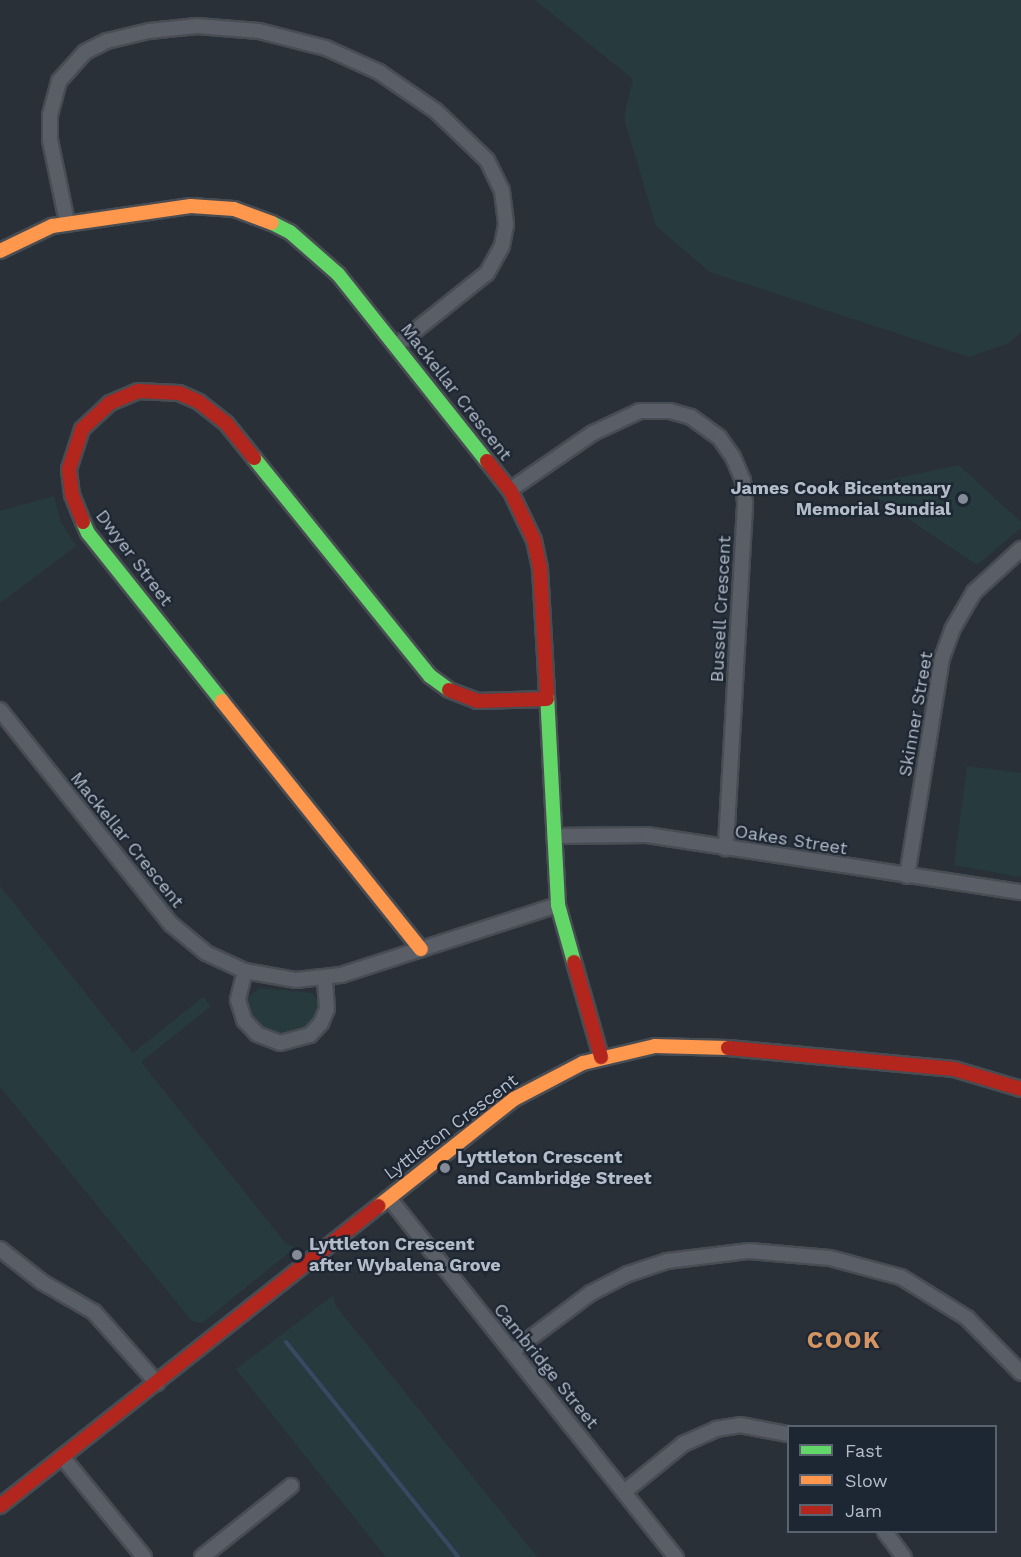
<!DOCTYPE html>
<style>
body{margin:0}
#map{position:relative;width:1021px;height:1557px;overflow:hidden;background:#2a3038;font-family:"Work Sans",sans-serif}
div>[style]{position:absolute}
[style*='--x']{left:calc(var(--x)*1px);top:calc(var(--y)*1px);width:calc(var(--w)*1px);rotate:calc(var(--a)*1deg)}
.green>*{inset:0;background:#273a3e}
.stream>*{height:4px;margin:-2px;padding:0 2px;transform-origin:2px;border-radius:2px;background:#384963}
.roads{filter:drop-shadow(2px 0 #484c53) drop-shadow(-2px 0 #484c53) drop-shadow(0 2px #484c53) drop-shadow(0 -2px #484c53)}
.street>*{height:14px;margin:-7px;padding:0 7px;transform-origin:7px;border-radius:7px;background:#5a5e66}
.fast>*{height:14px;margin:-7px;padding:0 7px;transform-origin:7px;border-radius:7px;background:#63d668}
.slow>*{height:14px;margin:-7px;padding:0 7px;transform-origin:7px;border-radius:7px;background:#ff974d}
.jam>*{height:14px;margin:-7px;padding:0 7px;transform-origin:7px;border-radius:7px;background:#b3261e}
.dots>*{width:16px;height:16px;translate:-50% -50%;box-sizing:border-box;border:3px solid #1d2633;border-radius:50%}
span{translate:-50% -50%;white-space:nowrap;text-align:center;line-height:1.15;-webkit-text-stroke:4.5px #1d2633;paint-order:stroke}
.street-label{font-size:18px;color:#b4bcc9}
.poi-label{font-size:18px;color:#b4bcc9;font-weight:700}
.right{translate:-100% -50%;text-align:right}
.left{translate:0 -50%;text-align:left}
.district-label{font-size:24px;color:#d59563;font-weight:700;letter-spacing:1.5px}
.legend{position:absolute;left:787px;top:1425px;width:210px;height:108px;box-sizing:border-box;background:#1d2633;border:2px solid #59626f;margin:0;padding:8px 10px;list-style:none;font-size:18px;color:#b4bcc9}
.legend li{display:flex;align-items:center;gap:12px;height:30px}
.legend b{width:30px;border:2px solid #59626f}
</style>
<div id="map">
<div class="green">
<div style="clip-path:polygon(535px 0,1021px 0,1021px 332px,1009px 343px,969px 357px,710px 272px,656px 226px,624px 118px,633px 79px)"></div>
<div style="clip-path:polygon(959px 465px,1021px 522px,1021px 528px,977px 565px,860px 486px)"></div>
<div style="clip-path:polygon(54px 496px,61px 522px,76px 546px,0 603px,0 511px)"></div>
<div style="clip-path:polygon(967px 766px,1021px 773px,1021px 877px,954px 865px)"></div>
<div style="clip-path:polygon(0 886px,133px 1053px,203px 997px,211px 1006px,141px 1062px,286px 1244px,296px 1247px,202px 1323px,192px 1321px,0 1087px)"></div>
<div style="clip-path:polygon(260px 988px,312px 993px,319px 1002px,314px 1021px,300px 1034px,281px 1038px,266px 1034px,247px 1009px,247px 997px)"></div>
<div style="clip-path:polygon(334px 1295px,335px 1305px,537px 1557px,386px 1557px,236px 1369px)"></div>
</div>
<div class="stream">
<div style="--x:286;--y:1342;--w:275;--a:51.3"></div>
</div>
<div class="roads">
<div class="street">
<div style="--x:67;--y:222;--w:84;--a:-101.7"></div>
<div style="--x:50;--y:140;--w:25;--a:-90"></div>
<div style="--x:50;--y:115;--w:35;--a:-75"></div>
<div style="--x:59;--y:81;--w:39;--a:-48"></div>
<div style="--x:85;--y:52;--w:25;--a:-27"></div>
<div style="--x:107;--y:41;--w:43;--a:-13.4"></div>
<div style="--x:149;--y:31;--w:48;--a:-5.9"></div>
<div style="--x:197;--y:26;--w:62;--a:4.6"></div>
<div style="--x:259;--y:31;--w:69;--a:14.2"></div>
<div style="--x:326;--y:48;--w:58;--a:24.4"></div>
<div style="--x:379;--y:72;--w:69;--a:34.4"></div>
<div style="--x:436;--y:111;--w:71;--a:43.9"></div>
<div style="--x:487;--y:160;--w:34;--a:64"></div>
<div style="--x:502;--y:191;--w:34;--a:83"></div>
<div style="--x:506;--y:225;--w:21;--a:101"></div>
<div style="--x:502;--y:246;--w:31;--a:119"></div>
<div style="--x:487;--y:273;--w:117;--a:141.3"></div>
<div style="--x:510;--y:490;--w:101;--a:-34.5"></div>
<div style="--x:593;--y:433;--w:52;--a:-25.1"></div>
<div style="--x:640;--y:411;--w:30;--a:0"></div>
<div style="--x:670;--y:411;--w:22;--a:16"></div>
<div style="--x:691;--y:417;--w:34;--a:36"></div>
<div style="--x:719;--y:437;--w:24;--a:55"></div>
<div style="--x:733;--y:457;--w:25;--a:67"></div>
<div style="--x:743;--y:480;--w:25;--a:85"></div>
<div style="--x:745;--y:505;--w:344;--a:93.2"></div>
<div style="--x:0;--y:710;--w:274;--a:51.4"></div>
<div style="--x:171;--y:924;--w:45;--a:39.6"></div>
<div style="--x:206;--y:953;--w:43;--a:24.8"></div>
<div style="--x:245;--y:971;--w:52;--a:10"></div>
<div style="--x:296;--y:980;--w:45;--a:-6.3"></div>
<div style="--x:341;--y:975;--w:228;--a:-17.9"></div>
<div style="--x:554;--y:836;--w:93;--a:-0.6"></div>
<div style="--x:647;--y:835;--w:378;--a:8.7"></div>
<div style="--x:907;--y:876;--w:221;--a:-80.9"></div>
<div style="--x:942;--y:658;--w:30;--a:-70"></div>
<div style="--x:952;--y:630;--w:44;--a:-59.9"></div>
<div style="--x:974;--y:592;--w:64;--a:-42.5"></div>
<div style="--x:245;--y:971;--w:30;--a:104"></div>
<div style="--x:238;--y:1000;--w:21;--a:73"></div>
<div style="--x:244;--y:1020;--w:19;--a:47"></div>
<div style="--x:257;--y:1034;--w:25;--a:21"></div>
<div style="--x:280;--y:1043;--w:31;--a:-15"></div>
<div style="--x:310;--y:1035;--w:16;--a:-47"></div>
<div style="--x:321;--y:1023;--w:15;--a:-67"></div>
<div style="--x:327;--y:1009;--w:31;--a:-94"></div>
<div style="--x:389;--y:1198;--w:460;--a:51.4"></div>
<div style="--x:0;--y:1249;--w:53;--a:38.2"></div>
<div style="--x:42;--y:1282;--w:60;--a:30"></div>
<div style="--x:94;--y:1312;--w:95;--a:48.4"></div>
<div style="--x:512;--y:1352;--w:99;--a:-36.8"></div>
<div style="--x:591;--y:1293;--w:42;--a:-27.2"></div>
<div style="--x:628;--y:1274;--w:41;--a:-18.4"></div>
<div style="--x:667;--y:1261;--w:83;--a:-7"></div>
<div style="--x:749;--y:1251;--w:81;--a:4.9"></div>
<div style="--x:830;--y:1258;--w:73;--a:15"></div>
<div style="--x:901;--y:1277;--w:78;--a:31.8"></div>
<div style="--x:967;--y:1318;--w:77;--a:45.5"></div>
<div style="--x:63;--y:1458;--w:128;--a:50.7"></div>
<div style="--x:624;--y:1492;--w:76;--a:-39.1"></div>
<div style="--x:683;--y:1444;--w:36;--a:-24"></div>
<div style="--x:716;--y:1429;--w:24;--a:-9"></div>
<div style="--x:740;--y:1425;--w:49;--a:10.6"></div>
<div style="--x:885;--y:1532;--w:31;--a:53"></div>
<div style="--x:202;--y:1557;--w:114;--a:-38.6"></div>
</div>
<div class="fast">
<div style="--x:272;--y:223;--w:20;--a:27"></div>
<div style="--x:290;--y:232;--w:64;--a:41.2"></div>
<div style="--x:338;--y:274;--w:239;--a:51.5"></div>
<div style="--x:254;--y:458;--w:280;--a:51.1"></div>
<div style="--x:430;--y:676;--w:24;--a:36"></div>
<div style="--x:83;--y:522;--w:12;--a:66"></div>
<div style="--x:88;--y:533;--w:215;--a:51.4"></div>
<div style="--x:547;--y:694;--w:211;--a:87"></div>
<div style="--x:558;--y:905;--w:59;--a:74.3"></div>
</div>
<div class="slow">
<div style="--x:0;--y:251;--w:58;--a:-25.7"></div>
<div style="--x:52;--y:226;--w:140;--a:-8.2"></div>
<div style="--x:191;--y:206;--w:43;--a:4"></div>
<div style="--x:234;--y:209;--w:40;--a:20.2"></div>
<div style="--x:222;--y:701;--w:318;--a:51.3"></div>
<div style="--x:379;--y:1206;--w:172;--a:-38.4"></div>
<div style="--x:514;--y:1099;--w:78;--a:-27.6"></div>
<div style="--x:583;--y:1063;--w:74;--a:-13.3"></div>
<div style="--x:655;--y:1046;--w:73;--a:1.6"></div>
</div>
<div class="jam">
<div style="--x:487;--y:461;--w:37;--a:52"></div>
<div style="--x:510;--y:490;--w:55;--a:64.4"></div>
<div style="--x:534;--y:540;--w:29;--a:78"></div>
<div style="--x:540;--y:568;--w:126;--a:86.8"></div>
<div style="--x:83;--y:522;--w:29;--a:-112"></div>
<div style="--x:72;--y:495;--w:26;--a:-97"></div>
<div style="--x:69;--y:469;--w:42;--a:-72"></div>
<div style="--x:82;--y:429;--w:38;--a:-43"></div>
<div style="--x:110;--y:403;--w:30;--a:-23"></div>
<div style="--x:138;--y:391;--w:41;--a:2.8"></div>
<div style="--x:179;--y:393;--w:22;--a:24"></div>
<div style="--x:199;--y:402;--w:34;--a:38"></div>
<div style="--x:226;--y:423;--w:45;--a:51.3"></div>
<div style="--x:449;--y:690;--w:30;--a:21"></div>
<div style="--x:477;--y:701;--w:70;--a:-1.6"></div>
<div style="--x:574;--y:962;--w:99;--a:74.1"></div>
<div style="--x:728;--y:1048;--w:227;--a:5.3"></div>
<div style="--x:954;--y:1069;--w:70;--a:16.6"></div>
<div style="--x:0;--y:1506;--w:483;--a:-38.4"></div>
</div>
</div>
<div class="dots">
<div style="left:963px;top:499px;background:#848b96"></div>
<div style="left:445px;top:1168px;background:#848b96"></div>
<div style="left:297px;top:1255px;background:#848b96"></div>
</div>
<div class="street-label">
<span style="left:456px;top:392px;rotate:52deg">Mackellar Crescent</span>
<span style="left:134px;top:558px;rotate:53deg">Dwyer Street</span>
<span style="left:721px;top:609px;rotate:-87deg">Bussell Crescent</span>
<span style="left:916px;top:714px;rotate:-80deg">Skinner Street</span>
<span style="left:127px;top:840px;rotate:51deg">Mackellar Crescent</span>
<span style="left:791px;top:840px;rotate:9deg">Oakes Street</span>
<span style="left:451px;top:1127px;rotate:-37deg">Lyttleton Crescent</span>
<span style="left:546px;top:1366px;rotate:51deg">Cambridge Street</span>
</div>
<div class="poi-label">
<span class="right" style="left:951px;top:499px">James Cook Bicentenary<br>Memorial Sundial</span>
<span class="left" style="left:457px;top:1168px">Lyttleton Crescent<br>and Cambridge Street</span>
<span class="left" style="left:309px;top:1255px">Lyttleton Crescent<br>after Wybalena Grove</span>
</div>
<div class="district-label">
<span style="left:844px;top:1341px">COOK</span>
</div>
<ul class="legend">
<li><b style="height:8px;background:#63d668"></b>Fast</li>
<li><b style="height:8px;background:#ff974d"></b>Slow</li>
<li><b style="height:8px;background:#b3261e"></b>Jam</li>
</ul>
</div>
